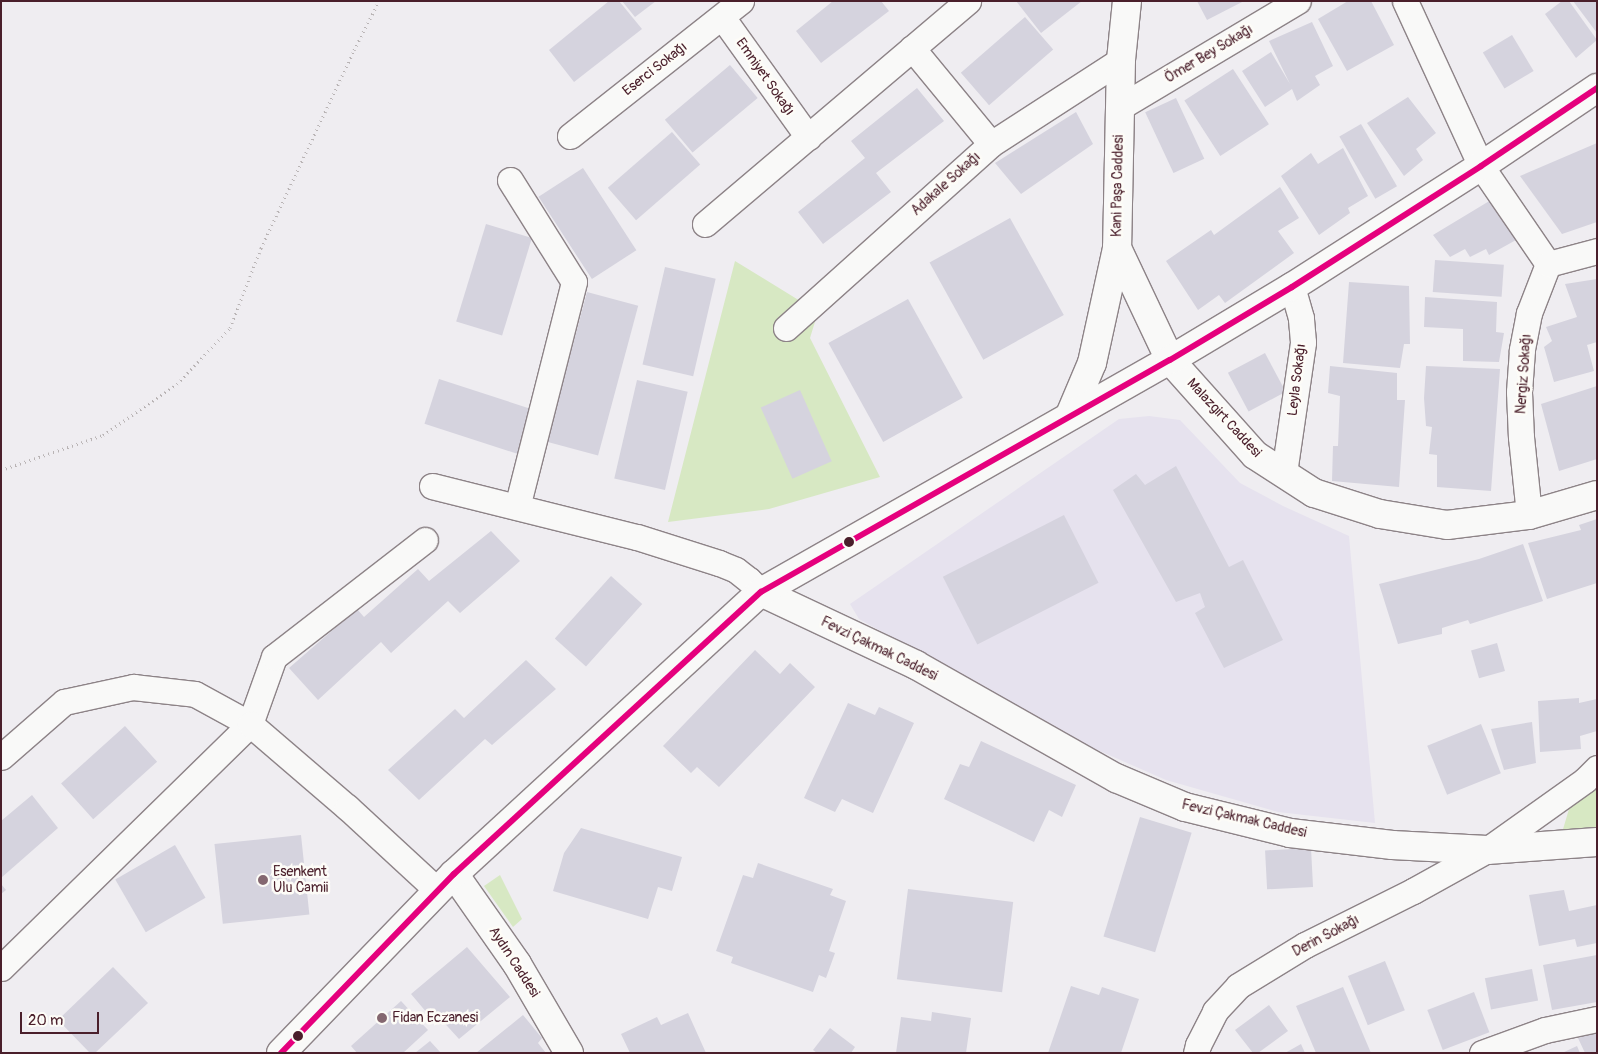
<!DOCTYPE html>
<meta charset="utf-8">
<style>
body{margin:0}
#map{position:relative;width:1598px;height:1054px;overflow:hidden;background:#efedf1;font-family:Pangolin,sans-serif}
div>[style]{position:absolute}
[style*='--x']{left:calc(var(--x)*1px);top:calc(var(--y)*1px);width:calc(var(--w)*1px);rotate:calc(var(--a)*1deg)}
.built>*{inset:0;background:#e6e2ee}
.green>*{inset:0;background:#d7e8c3}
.building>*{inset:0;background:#d5d3de;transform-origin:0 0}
.path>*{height:3px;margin-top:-1.5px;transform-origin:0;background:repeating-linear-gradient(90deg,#b9b4b5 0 1px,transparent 0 5px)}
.roads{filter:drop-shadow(1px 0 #8d8387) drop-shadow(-1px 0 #8d8387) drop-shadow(0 1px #8d8387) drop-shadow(0 -1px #8d8387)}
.street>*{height:25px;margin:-12.5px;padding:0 12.5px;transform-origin:12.5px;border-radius:12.5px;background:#f9f9f8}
.secondary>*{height:28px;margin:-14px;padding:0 14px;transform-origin:14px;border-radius:14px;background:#f9f9f8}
.bus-1>*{height:6px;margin:-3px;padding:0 3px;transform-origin:3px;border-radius:3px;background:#e5007d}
.dots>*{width:14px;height:14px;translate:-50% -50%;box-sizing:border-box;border:2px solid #fdfcf7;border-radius:50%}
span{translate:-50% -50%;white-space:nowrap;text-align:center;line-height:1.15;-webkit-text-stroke:5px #fdfcf7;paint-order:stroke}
.street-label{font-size:14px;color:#4a1f2b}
.poi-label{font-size:14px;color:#4a1f2b}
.left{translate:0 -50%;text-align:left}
.frame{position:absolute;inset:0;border:2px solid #4a1f2b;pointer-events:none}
.scale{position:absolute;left:20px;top:1012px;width:79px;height:22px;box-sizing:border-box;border:2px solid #4a1f2b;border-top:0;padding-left:6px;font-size:15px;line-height:18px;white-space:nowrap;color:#4a1f2b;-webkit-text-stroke:4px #fdfcf7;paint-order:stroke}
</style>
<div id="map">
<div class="built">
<div style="clip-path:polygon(1149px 416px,1180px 420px,1240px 483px,1283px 506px,1349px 536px,1375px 823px,1278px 812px,1166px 780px,1084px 744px,859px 619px,850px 604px,1119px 419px)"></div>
</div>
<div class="green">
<div style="clip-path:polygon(735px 261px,818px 312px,810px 338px,880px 477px,769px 509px,668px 522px)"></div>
<div style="clip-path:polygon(1597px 781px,1597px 836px,1561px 836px,1569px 809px)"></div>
<div style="clip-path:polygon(500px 875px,522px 919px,513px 927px,484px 886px)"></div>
</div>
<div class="building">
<div style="clip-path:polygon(609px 1px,619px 1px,642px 29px,574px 82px,549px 50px)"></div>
<div style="clip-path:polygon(622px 1px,656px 1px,635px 17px)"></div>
<div style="clip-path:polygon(833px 1px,881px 1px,889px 11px,821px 63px,796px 31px)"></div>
<div style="clip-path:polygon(1016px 1px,1082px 1px,1041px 33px)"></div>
<div style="clip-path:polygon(1197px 1px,1244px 1px,1207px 20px)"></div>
<div style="clip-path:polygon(1348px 1px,1371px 1px,1394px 45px,1347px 71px,1318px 19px)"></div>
<div style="clip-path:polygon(1562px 1px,1569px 1px,1597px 40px,1576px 58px,1545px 14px)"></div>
<div style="clip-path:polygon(1573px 1px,1597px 1px,1597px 33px)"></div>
<div style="left:1025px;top:17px;width:43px;height:85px;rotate:49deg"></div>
<div style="clip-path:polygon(1312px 22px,1333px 66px,1315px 76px,1320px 85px,1297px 101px,1292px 89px,1265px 107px,1242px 71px,1271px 52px,1290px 84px,1269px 41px)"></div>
<div style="left:1512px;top:35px;width:42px;height:34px;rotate:59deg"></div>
<div style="left:730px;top:65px;width:43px;height:85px;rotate:50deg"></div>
<div style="left:1233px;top:69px;width:66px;height:58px;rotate:57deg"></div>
<div style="clip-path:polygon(917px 88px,944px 121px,876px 173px,891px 192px,823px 244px,798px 212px,865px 158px,851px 141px)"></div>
<div style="clip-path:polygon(1408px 97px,1436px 133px,1416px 149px,1423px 160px,1404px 176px,1367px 123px)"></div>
<div style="left:1176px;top:98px;width:67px;height:34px;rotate:65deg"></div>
<div style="clip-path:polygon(1076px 112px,1093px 144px,1021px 194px,995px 163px)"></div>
<div style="left:1361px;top:124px;width:72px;height:25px;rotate:60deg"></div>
<div style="left:672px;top:132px;width:43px;height:85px;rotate:49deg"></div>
<div style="clip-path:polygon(1597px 143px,1597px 222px,1562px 234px,1520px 176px)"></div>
<div style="clip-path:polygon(1343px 148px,1368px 196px,1348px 208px,1350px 213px,1319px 235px,1281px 176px,1311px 153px,1318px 164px)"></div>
<div style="left:583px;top:168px;width:98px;height:53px;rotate:57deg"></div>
<div style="clip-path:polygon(1280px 187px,1299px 218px,1278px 231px,1294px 253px,1225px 303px,1219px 295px,1198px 310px,1166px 261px,1211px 230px,1214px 235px)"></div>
<div style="clip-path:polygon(1491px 200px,1516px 240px,1489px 255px,1486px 249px,1470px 257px,1465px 249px,1450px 257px,1433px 235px)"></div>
<div style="left:1010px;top:218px;width:111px;height:92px;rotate:61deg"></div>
<div style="left:486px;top:224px;width:48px;height:102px;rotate:17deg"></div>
<div style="left:1435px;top:260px;width:69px;height:32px;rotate:4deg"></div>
<div style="left:665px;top:267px;width:52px;height:100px;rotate:13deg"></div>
<div style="clip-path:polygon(1597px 279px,1597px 342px,1587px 345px,1594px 371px,1554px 382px,1544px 347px,1552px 341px,1546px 327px,1577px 317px,1565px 284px)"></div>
<div style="clip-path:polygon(1349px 282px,1409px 286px,1410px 344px,1404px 344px,1400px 368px,1343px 363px)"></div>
<div style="left:587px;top:292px;width:53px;height:155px;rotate:15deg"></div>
<div style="clip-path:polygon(1425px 297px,1497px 302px,1496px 332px,1504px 333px,1499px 362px,1463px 361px,1463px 329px,1424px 327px)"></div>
<div style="left:908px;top:299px;width:113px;height:91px;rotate:61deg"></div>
<div style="left:1265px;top:353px;width:44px;height:42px;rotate:62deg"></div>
<div style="clip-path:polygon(1330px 366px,1397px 373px,1397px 400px,1405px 400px,1399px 487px,1332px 481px,1333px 446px,1338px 446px,1340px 396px,1328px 393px)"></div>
<div style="clip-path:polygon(1426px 366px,1500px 369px,1491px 491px,1437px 487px,1437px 455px,1429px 454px,1432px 427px,1426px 426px,1424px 398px)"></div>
<div style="left:439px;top:379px;width:100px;height:47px;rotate:18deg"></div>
<div style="left:637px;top:380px;width:52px;height:101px;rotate:13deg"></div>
<div style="clip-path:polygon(1597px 386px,1597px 459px,1559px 471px,1541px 404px)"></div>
<div style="left:800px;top:390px;width:78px;height:43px;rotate:66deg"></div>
<div style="clip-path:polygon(1176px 466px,1229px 567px,1243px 560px,1283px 640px,1224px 668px,1195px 613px,1205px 607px,1200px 593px,1176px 602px,1113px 490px,1136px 474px,1145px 485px)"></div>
<div style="left:1064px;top:515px;width:76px;height:136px;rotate:63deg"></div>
<div style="clip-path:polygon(1597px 519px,1597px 583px,1547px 599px,1528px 543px,1581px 530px,1579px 525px)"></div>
<div style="clip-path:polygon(491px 531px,520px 561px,460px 613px,448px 601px,391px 653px,381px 642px,318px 700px,289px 668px,357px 609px,364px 617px,418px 569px,429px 581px)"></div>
<div style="clip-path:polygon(1523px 544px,1543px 601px,1470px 624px,1468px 620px,1442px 628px,1442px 634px,1398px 644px,1379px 584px,1479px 559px)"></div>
<div style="left:611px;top:576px;width:42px;height:84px;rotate:42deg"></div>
<div style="left:1497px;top:643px;width:29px;height:27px;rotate:74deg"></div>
<div style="clip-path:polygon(755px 650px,780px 674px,790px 663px,815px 687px,719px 787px,697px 767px,691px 773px,663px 746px)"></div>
<div style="clip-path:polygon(526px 660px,556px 689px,492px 745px,485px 739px,419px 800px,388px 770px,455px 709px,464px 718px)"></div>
<div style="clip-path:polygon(1579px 698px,1579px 703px,1597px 699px,1597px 731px,1580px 736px,1581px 749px,1540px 752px,1538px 701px)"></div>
<div style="clip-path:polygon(848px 703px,875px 715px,879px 707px,914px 723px,873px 813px,842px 799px,835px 812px,804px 798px)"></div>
<div style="clip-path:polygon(1532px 722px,1536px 763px,1504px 770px,1491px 729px)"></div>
<div style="left:1481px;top:724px;width:53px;height:58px;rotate:68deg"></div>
<div style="left:125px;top:726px;width:48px;height:86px;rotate:48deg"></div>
<div style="clip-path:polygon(981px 741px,1076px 785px,1062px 817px,1049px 810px,1034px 842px,944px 799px,960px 764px,969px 767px)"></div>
<div style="clip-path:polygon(32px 795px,58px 828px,1px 878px,1px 821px)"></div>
<div style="left:1140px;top:817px;width:54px;height:125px;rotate:17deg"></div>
<div style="clip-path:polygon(581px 828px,682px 857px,672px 891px,658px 887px,648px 919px,553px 891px,564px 853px)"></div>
<div style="left:301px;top:835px;width:80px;height:87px;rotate:84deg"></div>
<div style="left:175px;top:845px;width:61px;height:69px;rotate:60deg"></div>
<div style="left:1311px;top:848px;width:39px;height:46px;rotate:87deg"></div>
<div style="clip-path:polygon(758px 863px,833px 889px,830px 895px,846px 901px,829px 951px,835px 953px,826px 978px,819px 975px,813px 992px,731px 963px,733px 957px,716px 951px,743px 875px,753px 878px)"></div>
<div style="clip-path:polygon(1px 884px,6px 890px,1px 894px)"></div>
<div style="left:908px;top:889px;width:106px;height:91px;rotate:7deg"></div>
<div style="clip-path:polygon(1564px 890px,1569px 911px,1597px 905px,1597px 943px,1577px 947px,1575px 939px,1539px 946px,1529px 895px)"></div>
<div style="clip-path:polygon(467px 947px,510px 997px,459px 1039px,438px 1016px,433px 1020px,411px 994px)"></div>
<div style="clip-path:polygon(1597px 955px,1597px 1002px,1552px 1010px,1543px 965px)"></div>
<div style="left:1385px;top:961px;width:53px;height:40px;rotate:68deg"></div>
<div style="clip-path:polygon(113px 967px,148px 1003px,95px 1053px,90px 1053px,58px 1020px)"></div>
<div style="left:1532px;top:969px;width:32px;height:48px;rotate:79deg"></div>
<div style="clip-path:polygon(1071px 986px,1099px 995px,1102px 987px,1139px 999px,1121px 1053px,1048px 1053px)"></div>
<div style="clip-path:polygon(1343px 987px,1371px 1053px,1316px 1053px,1296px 1006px)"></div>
<div style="left:1474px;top:992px;width:43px;height:50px;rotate:69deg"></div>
<div style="clip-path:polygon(401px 1001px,428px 1030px,403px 1053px,357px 1053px,351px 1046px)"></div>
<div style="clip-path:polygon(1269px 1005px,1288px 1031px,1258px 1053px,1253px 1053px,1235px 1030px)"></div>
<div style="clip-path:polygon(932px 1012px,971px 1018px,966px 1053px,896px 1053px,901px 1017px,931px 1021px)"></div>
<div style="clip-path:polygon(688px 1013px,706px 1053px,630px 1053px,621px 1034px,657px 1017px,661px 1025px)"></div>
<div style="clip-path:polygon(523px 1015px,542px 1038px,538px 1043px,546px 1053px,476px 1053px)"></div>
<div style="clip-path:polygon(830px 1028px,855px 1047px,851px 1053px,817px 1053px,813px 1050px)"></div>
<div style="clip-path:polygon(1597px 1030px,1597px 1053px,1585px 1053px,1578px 1038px)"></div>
<div style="clip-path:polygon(430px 1041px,441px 1053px,415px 1053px)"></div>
<div style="clip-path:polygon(1301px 1044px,1305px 1053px,1285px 1053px)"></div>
<div style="clip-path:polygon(1577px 1046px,1580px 1053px,1562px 1053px)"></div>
</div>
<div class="path">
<div style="--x:1;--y:470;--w:108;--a:-18.9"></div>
<div style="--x:103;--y:435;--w:90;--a:-34.6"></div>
<div style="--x:177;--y:384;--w:77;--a:-46.6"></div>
<div style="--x:230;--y:328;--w:86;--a:-68.8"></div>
<div style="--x:261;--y:248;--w:219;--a:-64.8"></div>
<div style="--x:354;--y:50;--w:55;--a:-63"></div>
</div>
<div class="roads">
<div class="street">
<div style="--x:1405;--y:1;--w:182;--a:65.3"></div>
<div style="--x:1481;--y:166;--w:119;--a:55.6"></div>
<div style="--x:1548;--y:264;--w:53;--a:111.2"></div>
<div style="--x:1529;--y:313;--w:38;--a:101"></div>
<div style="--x:1522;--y:350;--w:42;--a:94.1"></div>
<div style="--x:1519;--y:392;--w:45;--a:87.5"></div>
<div style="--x:1521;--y:437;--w:78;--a:84.1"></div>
<div style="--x:722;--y:17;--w:148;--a:54.4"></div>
<div style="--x:912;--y:48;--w:124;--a:50.5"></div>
<div style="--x:1120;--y:107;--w:207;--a:-30.8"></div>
<div style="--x:570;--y:136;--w:218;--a:-38.3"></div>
<div style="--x:510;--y:180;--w:120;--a:57.9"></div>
<div style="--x:574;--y:282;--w:232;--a:104.2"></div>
<div style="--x:705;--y:224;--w:345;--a:-40.3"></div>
<div style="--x:1548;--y:264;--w:51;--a:-14.9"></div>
<div style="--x:786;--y:328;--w:275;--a:-41.9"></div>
<div style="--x:991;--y:144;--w:155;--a:-32.9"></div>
<div style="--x:1284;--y:473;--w:132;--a:-81.7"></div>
<div style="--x:1303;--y:342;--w:24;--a:-95"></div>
<div style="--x:1301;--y:318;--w:32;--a:-106"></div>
<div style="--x:432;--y:486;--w:211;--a:14"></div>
<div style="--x:637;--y:537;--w:86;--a:17.6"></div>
<div style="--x:719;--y:563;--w:18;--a:22"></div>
<div style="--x:736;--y:570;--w:16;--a:38"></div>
<div style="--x:749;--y:580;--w:17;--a:45"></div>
<div style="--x:1;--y:757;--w:84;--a:-41.1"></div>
<div style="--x:64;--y:702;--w:71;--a:-12.3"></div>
<div style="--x:133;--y:687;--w:62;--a:6.4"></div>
<div style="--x:195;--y:694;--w:63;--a:28.6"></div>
<div style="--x:250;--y:724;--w:71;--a:-70.3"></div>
<div style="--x:274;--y:657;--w:191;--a:-37.8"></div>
<div style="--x:1;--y:968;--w:349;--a:-44.4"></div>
<div style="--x:250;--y:724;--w:128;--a:40.6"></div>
<div style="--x:347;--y:807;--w:122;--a:42.7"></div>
<div style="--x:1196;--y:1053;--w:8;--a:-76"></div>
<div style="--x:1198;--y:1045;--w:38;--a:-63"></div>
<div style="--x:1215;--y:1011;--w:34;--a:-47"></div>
<div style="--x:1238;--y:986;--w:79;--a:-31.5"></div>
<div style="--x:1305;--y:945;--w:121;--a:-26.6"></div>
<div style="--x:1413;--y:891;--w:85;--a:-29"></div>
<div style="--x:1487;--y:850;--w:120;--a:-35.5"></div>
<div style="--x:1585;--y:780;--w:17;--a:-45"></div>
<div style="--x:1482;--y:1053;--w:67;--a:-20.1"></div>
<div style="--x:1545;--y:1030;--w:53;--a:-11.9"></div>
</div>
<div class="secondary">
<div style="--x:1127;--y:1;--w:59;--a:95.8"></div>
<div style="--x:1121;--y:60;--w:188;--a:91.2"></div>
<div style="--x:1117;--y:248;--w:124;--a:64.7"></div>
<div style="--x:1170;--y:360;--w:127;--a:48.2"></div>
<div style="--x:1255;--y:455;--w:70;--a:32.8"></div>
<div style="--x:1314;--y:493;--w:69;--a:17.7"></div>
<div style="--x:1380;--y:514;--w:68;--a:9.3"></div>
<div style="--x:1447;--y:525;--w:83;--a:-7"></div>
<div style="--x:1529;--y:515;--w:71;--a:-16.4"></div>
<div style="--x:1070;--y:415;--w:56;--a:-67.1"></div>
<div style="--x:1092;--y:363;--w:118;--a:-77.7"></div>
<div style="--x:761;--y:592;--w:171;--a:25.2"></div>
<div style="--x:916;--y:665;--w:230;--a:29.5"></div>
<div style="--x:1116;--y:778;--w:75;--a:22.8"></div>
<div style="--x:1185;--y:807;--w:108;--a:13.9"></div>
<div style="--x:1290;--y:833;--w:103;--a:6.7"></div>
<div style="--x:1392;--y:845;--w:95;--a:3"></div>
<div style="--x:1487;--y:850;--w:110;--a:-4.2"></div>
<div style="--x:454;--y:874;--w:110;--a:55"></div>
<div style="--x:517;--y:964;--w:103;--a:59.7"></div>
<div style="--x:281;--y:1053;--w:249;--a:-46"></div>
<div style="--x:454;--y:874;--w:417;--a:-42.6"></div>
<div style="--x:761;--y:592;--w:470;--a:-29.6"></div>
<div style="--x:1170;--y:360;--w:142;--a:-30.9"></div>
<div style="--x:1292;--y:287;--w:224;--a:-32.6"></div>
<div style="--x:1481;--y:166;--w:140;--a:-33.9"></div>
</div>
</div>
<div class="bus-1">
<div style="--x:281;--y:1053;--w:249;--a:-46"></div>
<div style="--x:454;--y:874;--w:417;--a:-42.6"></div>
<div style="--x:761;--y:592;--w:470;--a:-29.6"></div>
<div style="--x:1170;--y:360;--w:142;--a:-30.9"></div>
<div style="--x:1292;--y:287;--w:224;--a:-32.6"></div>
<div style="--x:1481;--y:166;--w:140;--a:-33.9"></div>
</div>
<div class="dots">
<div style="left:849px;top:542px;background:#4a1f2b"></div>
<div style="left:263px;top:880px;background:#846770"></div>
<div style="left:382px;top:1018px;background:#846770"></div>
<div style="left:298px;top:1036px;background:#4a1f2b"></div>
</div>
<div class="street-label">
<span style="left:1209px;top:54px;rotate:-31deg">Ömer Bey Sokağı</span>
<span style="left:655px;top:69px;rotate:-38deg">Eserci Sokağı</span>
<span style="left:765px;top:77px;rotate:55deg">Emniyet Sokağı</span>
<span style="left:946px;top:184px;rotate:-42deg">Adakale Sokağı</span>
<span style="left:1118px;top:186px;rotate:-89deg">Kani Paşa Caddesi</span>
<span style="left:1524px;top:374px;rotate:-86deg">Nergiz Sokağı</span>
<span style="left:1297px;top:380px;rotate:-83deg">Leyla Sokağı</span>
<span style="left:1224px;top:418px;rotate:47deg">Malazgirt Caddesi</span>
<span style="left:879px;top:649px;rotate:26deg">Fevzi Çakmak Caddesi</span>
<span style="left:1244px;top:819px;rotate:13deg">Fevzi Çakmak Caddesi</span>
<span style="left:1326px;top:936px;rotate:-28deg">Derin Sokağı</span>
<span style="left:514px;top:962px;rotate:57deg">Aydın Caddesi</span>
</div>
<div class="poi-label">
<span class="left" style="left:273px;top:880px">Esenkent<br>Ulu Camii</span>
<span class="left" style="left:392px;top:1018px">Fidan Eczanesi</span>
</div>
<div class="frame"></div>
<div class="scale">20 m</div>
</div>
